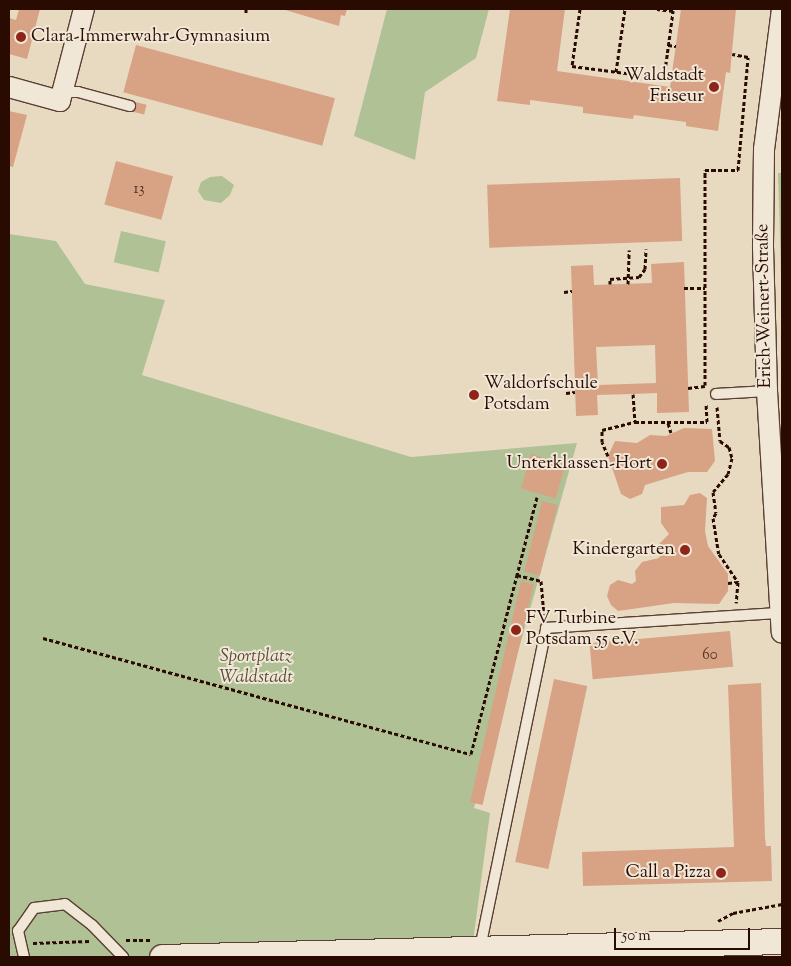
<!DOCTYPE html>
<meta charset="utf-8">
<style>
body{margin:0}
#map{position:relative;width:791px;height:966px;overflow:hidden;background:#e8dac0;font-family:"Sorts Mill Goudy",serif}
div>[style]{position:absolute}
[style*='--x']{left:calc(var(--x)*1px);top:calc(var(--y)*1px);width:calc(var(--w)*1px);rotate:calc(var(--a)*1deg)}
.green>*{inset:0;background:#b1c196;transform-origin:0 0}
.building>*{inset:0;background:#d8a285;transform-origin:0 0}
.path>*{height:3px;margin-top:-1.5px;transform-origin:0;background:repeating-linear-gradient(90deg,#2a0b02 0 4px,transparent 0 6.5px)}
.roads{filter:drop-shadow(1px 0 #5a3f32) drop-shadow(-1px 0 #5a3f32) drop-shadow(0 1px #5a3f32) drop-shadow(0 -1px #5a3f32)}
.service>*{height:10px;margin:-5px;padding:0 5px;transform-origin:5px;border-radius:5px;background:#f0e7d6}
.minor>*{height:20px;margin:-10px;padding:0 10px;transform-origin:10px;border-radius:10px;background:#f0e7d6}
.tertiary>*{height:25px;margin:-12.5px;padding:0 12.5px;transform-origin:12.5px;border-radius:12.5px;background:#f0e7d6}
.dots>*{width:14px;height:14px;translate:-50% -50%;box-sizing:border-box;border:2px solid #f0e7d6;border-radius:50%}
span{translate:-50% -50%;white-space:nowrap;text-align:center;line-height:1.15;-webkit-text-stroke:4px #f0e7d6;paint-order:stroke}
.number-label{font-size:15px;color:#563123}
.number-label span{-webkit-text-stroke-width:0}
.poi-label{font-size:18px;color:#2a0b02}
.left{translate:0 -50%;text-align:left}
.right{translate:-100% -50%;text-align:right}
.street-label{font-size:18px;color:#2a0b02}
.park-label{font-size:18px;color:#594b36;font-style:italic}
.frame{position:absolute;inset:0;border:10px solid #2a0b02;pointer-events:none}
.scale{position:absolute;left:614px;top:928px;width:136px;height:22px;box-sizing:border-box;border:2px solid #2a0b02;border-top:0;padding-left:6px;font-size:15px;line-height:18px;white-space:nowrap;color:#2a0b02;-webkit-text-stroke:4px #f0e7d6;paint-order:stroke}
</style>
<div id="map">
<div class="green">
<div style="clip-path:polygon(387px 9px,489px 9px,476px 58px,425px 92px,415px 160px,354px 136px)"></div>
<div style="clip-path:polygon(778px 173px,782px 173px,782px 305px)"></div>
<div style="clip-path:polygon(222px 176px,234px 185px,230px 195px,221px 203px,204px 200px,198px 191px,201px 182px,210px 177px)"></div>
<div style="left:121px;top:231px;width:46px;height:32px;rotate:13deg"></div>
<div style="clip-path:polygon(9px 234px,56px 241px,85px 284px,165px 300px,142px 375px,411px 457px,577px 443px,474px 808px,490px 813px,471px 957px,9px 957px)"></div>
</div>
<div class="building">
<div style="clip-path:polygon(19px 9px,40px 9px,27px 59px,9px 54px,9px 18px,16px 20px)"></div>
<div style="clip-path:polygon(282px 9px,347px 9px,345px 16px,341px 15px,339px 26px)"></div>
<div style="clip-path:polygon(510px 9px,565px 9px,557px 71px,670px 87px,681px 9px,736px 9px,730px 73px,726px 72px,718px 131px,686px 126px,686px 122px,634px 115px,633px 119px,583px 113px,583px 107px,530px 100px,530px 105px,497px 101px)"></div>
<div style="left:136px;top:45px;width:206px;height:49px;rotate:15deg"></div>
<div style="left:131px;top:101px;width:16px;height:10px;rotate:14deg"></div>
<div style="clip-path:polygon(9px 111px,27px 115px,13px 167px,9px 166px)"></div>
<div style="left:116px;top:161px;width:59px;height:45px;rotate:15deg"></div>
<div style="left:680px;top:178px;width:63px;height:193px;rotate:88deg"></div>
<div style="clip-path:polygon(evenodd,684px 262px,689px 412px,657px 413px,657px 393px,633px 394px,597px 395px,598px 415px,576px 416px,571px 266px,593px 265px,594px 285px,652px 283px,651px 264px,684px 262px,655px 345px,656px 383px,598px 385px,596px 347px,655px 345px)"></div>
<div style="clip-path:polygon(684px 428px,712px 429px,715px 461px,707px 472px,688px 472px,645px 485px,642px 494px,630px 499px,621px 494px,608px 456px,615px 441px,637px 443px,650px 435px,666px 436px)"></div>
<div style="left:531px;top:454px;width:36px;height:36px;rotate:16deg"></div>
<div style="clip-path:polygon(700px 493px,707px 498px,705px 531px,708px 546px,728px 574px,728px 591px,719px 604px,674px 603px,618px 611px,611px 605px,607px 596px,610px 585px,618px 580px,632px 584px,636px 581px,635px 571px,642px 562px,659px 558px,661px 553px,659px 544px,669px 534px,661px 523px,661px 507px,684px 505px,690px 495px)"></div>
<div style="left:542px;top:501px;width:16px;height:73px;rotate:14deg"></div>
<div style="left:521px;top:581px;width:13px;height:227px;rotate:13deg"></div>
<div style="left:730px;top:631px;width:36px;height:141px;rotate:85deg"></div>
<div style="left:554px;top:679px;width:34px;height:187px;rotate:12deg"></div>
<div style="clip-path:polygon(761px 683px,765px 838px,766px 846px,771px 846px,772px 881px,583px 886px,582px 852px,734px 847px,728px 685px)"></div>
</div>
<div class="path">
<div style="--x:580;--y:9;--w:58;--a:98"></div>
<div style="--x:572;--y:66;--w:93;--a:7.4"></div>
<div style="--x:664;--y:78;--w:68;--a:-82.3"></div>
<div style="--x:673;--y:11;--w:16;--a:-173"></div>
<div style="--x:246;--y:13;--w:4;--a:-90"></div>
<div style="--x:668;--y:45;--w:8;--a:7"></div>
<div style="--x:616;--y:72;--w:64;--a:-81.9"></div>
<div style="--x:610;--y:284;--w:5;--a:-90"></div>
<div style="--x:610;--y:279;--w:29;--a:-4"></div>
<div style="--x:639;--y:277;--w:10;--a:-53"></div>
<div style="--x:645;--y:269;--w:20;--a:-87"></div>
<div style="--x:628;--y:284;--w:34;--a:-88"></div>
<div style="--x:684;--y:288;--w:21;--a:0"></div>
<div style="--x:564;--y:292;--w:8;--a:-7"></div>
<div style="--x:705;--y:385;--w:215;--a:-90"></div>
<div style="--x:705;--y:170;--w:33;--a:0"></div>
<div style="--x:738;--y:170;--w:113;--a:-84.9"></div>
<div style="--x:748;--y:57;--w:16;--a:-169"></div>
<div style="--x:688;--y:388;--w:17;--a:-7"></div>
<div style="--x:566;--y:393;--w:9;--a:-6"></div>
<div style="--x:633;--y:394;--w:28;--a:86"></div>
<div style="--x:717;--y:407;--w:34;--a:85"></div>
<div style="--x:720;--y:441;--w:11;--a:34"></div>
<div style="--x:729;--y:447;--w:11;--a:75"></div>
<div style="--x:732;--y:458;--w:16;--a:104"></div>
<div style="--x:728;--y:474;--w:23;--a:130"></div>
<div style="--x:713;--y:492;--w:21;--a:82"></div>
<div style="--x:716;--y:513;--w:6;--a:121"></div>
<div style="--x:713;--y:518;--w:36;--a:81"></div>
<div style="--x:719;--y:554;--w:34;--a:56"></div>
<div style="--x:668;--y:423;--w:10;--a:73"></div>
<div style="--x:608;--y:456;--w:15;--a:-113"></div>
<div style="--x:602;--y:442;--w:12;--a:-90"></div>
<div style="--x:602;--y:430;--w:34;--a:-14"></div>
<div style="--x:635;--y:422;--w:72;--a:0"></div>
<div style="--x:707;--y:422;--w:19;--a:-93"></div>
<div style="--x:537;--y:497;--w:81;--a:104.4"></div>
<div style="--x:517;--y:575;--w:25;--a:14"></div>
<div style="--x:541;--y:581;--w:34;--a:85"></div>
<div style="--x:728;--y:583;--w:10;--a:-6"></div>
<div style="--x:738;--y:582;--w:21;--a:95"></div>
<div style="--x:43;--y:638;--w:443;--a:15.2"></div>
<div style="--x:471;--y:754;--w:185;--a:-75.6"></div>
<div style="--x:718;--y:921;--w:17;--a:-28"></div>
<div style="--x:733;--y:913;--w:50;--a:-10.4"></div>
<div style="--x:126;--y:940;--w:24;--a:0"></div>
<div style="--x:33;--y:943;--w:57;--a:-2"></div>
</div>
<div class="roads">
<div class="service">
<div style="--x:62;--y:92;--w:16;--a:0"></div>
<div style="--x:78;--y:92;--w:54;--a:15.1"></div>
<div style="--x:716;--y:394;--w:51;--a:-3.4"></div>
<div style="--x:480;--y:948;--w:327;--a:-78.3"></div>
<div style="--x:546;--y:628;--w:235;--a:-3.7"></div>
<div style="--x:24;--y:957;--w:27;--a:-103"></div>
<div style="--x:18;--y:931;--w:28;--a:-55"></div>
<div style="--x:34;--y:908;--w:31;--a:-7"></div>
<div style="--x:65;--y:904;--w:34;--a:38"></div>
<div style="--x:92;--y:925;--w:45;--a:45.9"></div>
</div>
<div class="minor">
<div style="--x:782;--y:9;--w:141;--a:97.3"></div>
<div style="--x:764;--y:149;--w:98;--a:90.6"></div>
<div style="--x:763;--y:247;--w:144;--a:88.4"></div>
<div style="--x:767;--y:391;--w:242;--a:86.5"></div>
<div style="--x:9;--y:87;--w:53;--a:15.4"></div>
<div style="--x:60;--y:101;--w:95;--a:-75.4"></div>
</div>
<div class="tertiary">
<div style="--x:162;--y:957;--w:620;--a:-1.48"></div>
</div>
</div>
<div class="dots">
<div style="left:21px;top:37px;background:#8f2418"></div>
<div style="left:714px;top:87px;background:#8f2418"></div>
<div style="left:474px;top:395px;background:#8f2418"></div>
<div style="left:662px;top:464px;background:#8f2418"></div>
<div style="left:685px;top:550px;background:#8f2418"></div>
<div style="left:516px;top:630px;background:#8f2418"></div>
<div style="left:721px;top:873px;background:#8f2418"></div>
</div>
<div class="number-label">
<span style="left:139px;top:190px">13</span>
<span style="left:710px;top:656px">60</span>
</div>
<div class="poi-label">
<span class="left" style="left:31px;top:37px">Clara-Immerwahr-Gymnasium</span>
<span class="right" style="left:704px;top:87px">Waldstadt<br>Friseur</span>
<span class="left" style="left:484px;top:395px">Waldorfschule<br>Potsdam</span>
<span class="right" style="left:652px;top:464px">Unterklassen-Hort</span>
<span class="right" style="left:675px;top:550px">Kindergarten</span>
<span class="left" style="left:526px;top:630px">FV Turbine<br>Potsdam 55 e.V.</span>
<span class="right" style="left:711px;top:873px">Call a Pizza</span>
</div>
<div class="street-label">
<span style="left:765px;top:306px;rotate:-91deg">Erich-Weinert-Straße</span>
</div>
<div class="park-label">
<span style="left:256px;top:668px">Sportplatz<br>Waldstadt</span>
</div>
<div class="frame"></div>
<div class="scale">50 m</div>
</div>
